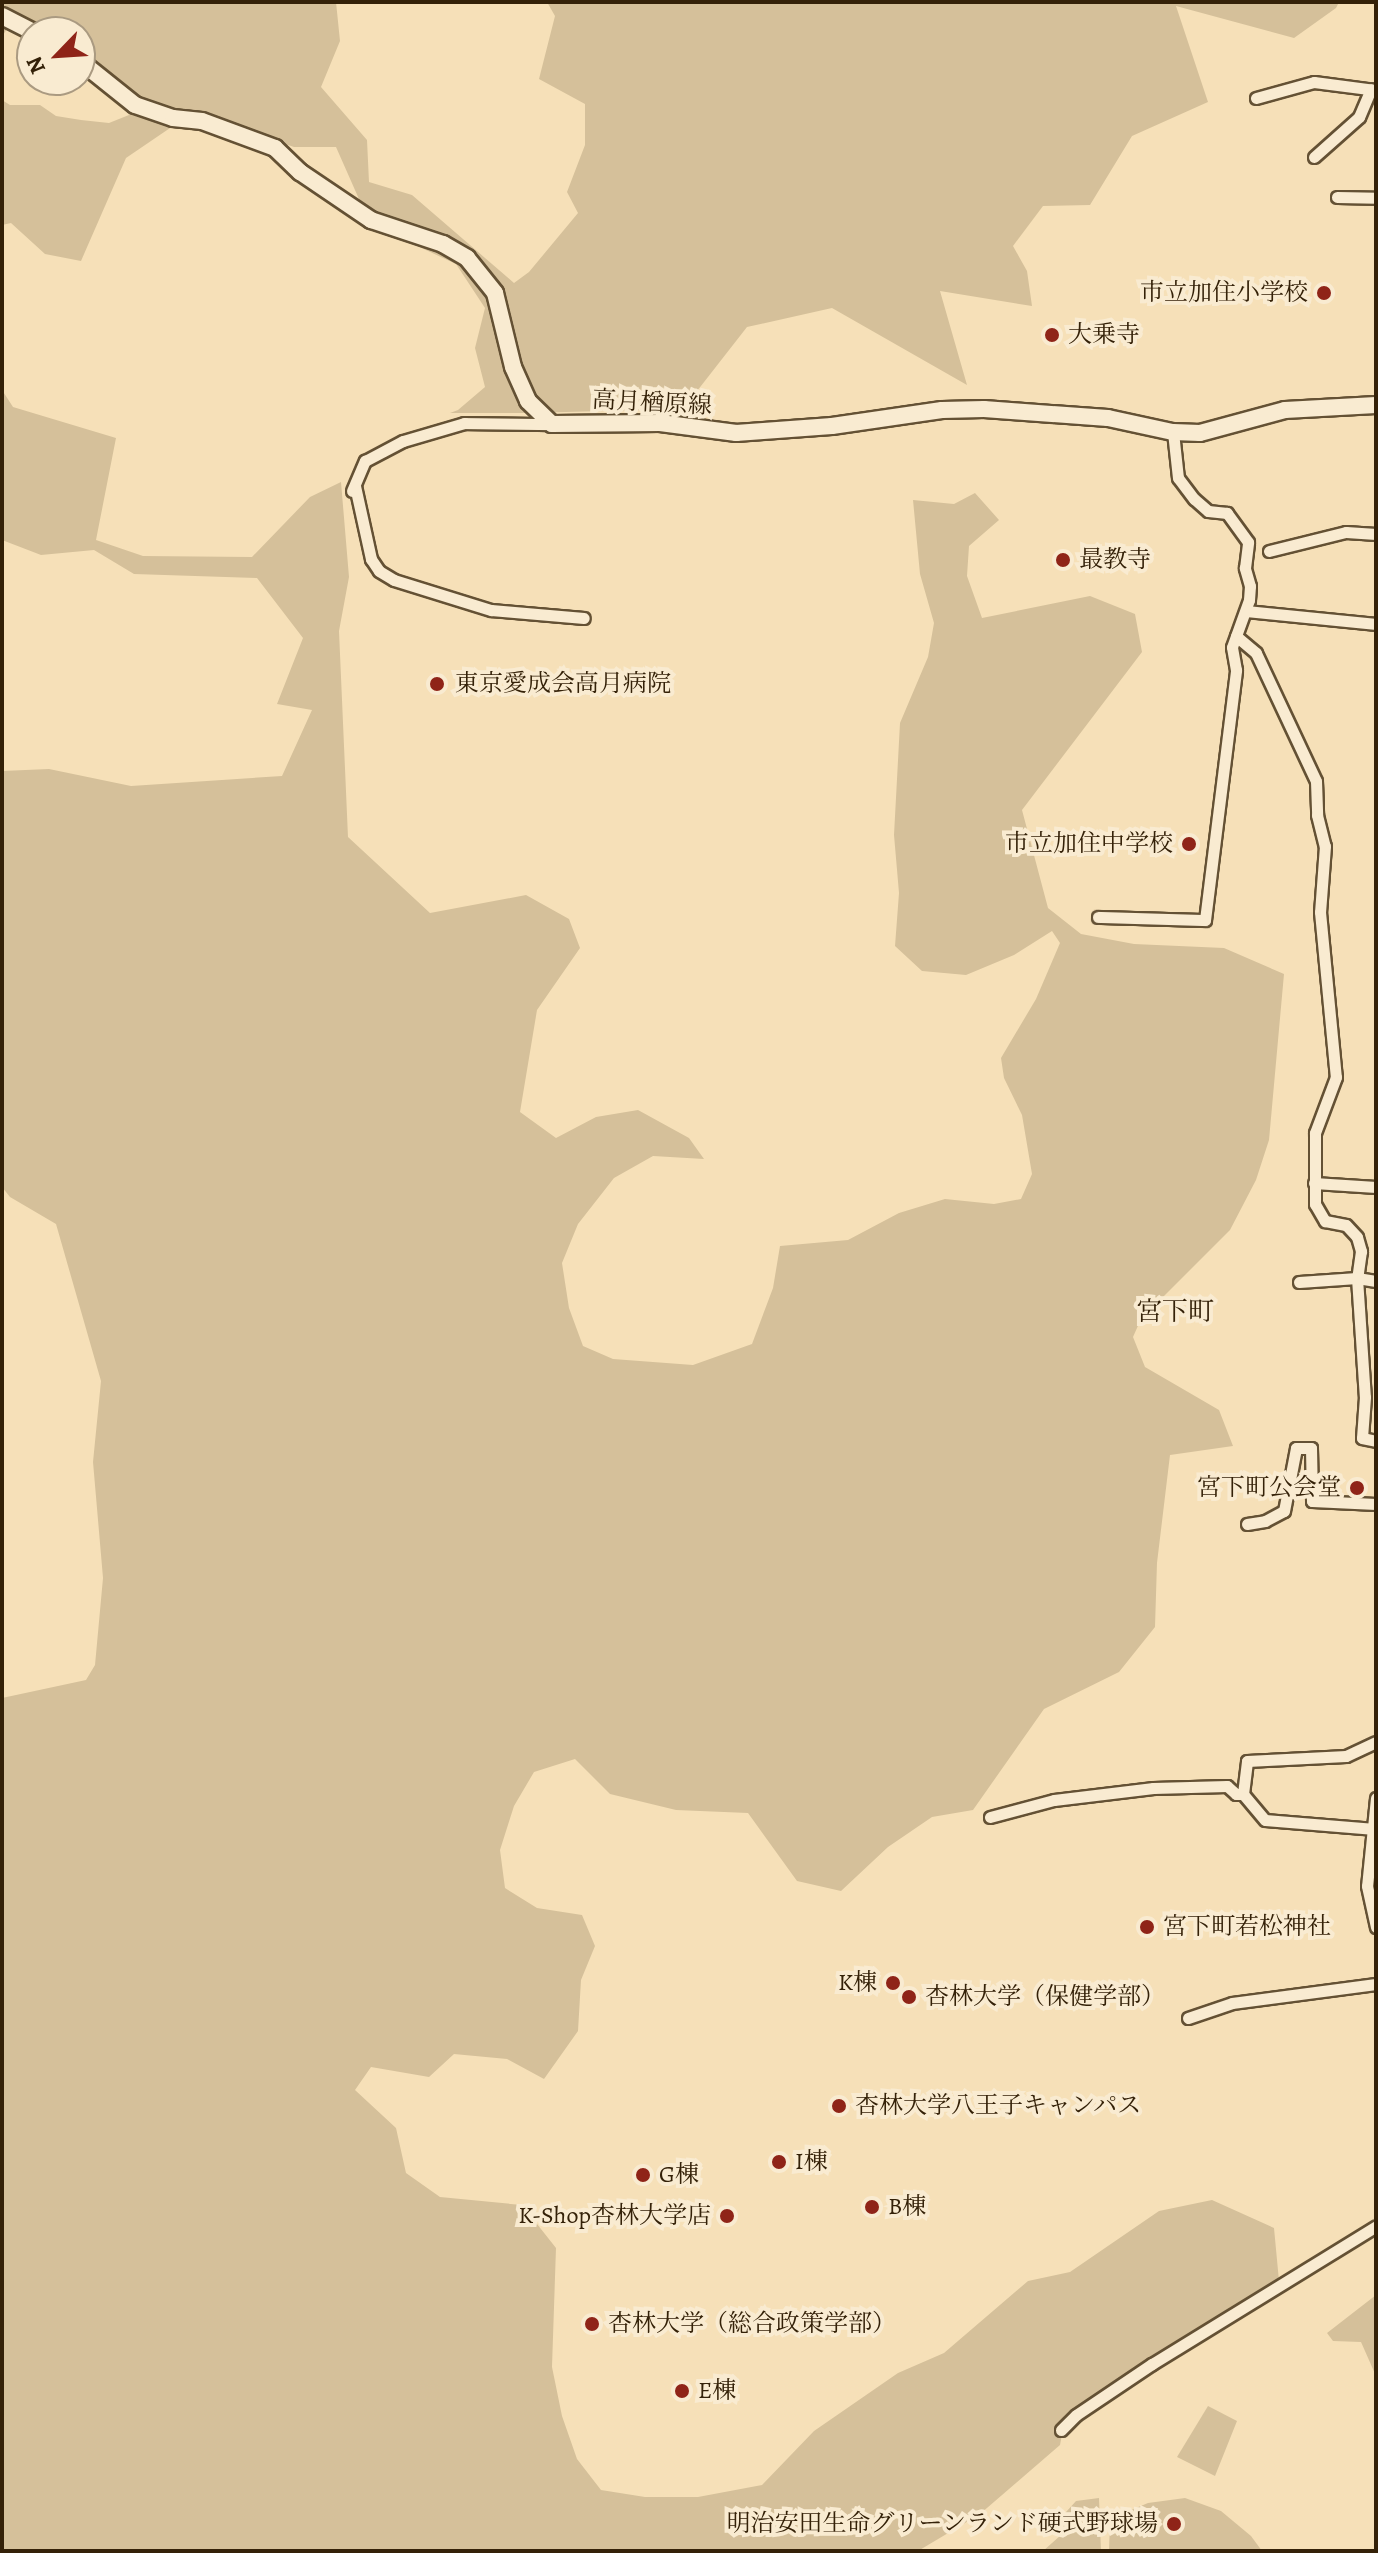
<!DOCTYPE html>
<meta charset="utf-8">
<style>
body{margin:0}
#map{position:relative;width:1378px;height:2553px;overflow:hidden;background:#f6e0b8;font-family:Alegreya,"Noto Serif JP",serif}
div>[style]{position:absolute}
[style*='--x']{left:calc(var(--x)*1px);top:calc(var(--y)*1px);width:calc(var(--w)*1px);rotate:calc(var(--a)*1deg)}
.green>*{inset:0;background:#d5c09a}
.roads{filter:drop-shadow(2px 0 #645134) drop-shadow(-2px 0 #645134) drop-shadow(0 2px #645134) drop-shadow(0 -2px #645134)}
.street>*{height:11px;margin:-5.5px;padding:0 5.5px;transform-origin:5.5px;border-radius:5.5px;background:#f9ebd1}
.secondary>*{height:16px;margin:-8px;padding:0 8px;transform-origin:8px;border-radius:8px;background:#f9ebd1}
.dots>*{width:22px;height:22px;translate:-50% -50%;box-sizing:border-box;border:4px solid #f9ebd1;border-radius:50%}
span{translate:-50% -50%;white-space:nowrap;text-align:center;line-height:1.15;-webkit-text-stroke:8px #f9ebd1;paint-order:stroke}
.poi-label{font-size:24px;color:#342108}
.right{translate:-100% -50%;text-align:right}
.left{translate:0 -50%;text-align:left}
.street-label{font-size:24px;color:#342108}
.neighbourhood-label{font-size:26px;color:#342108}
.frame{position:absolute;inset:0;border:4px solid #342108;pointer-events:none}
.north{position:absolute;left:16px;top:16px;width:80px;height:80px;box-sizing:border-box;background:#f9ebd1;border:2px solid #aa9a81;border-radius:50%;rotate:245deg;font-size:22px;font-weight:700;line-height:32px;text-align:center;color:#342108}
.north::after{content:'';display:block;margin:auto;width:28px;height:36px;background:#8f2418;clip-path:polygon(50% 0,100% 100%,50% 72%,0 100%)}
</style>
<div id="map">
<div class="green">
<div style="clip-path:polygon(2px 2px,336px 2px,340px 41px,321px 87px,367px 140px,369px 182px,412px 195px,514px 283px,529px 272px,578px 213px,567px 192px,585px 145px,585px 104px,539px 79px,555px 16px,547px 2px,1339px 2px,1336px 8px,1294px 38px,1176px 6px,1208px 102px,1132px 136px,1090px 205px,1043px 206px,1013px 246px,1027px 271px,1032px 306px,940px 291px,967px 385px,832px 308px,747px 327px,683px 409px,527px 413px,450px 413px,458px 410px,485px 387px,475px 348px,485px 308px,456px 264px,370px 224px,336px 147px,294px 147px,202px 116px,173px 126px,126px 158px,81px 261px,45px 254px,11px 223px,2px 225px,2px 100px,10px 105px,40px 105px,56px 116px,81px 120px,109px 123px,129px 115px,123px 99px,80px 67px,80px 32px,32px 32px,32px 42px,8px 27px,2px 37px)"></div>
<div style="clip-path:polygon(2px 390px,13px 407px,116px 438px,96px 540px,143px 556px,252px 557px,310px 497px,341px 482px,349px 577px,339px 631px,348px 837px,430px 913px,526px 895px,569px 919px,580px 948px,537px 1010px,520px 1112px,556px 1138px,596px 1117px,638px 1110px,689px 1138px,704px 1159px,653px 1156px,614px 1178px,578px 1224px,562px 1263px,569px 1308px,583px 1346px,613px 1359px,693px 1365px,752px 1344px,773px 1288px,780px 1246px,848px 1240px,899px 1213px,945px 1199px,994px 1204px,1021px 1199px,1032px 1174px,1022px 1115px,1004px 1078px,1001px 1058px,1036px 999px,1060px 943px,1052px 931px,1014px 955px,966px 975px,922px 971px,895px 946px,899px 893px,894px 835px,900px 723px,928px 657px,934px 623px,920px 574px,913px 500px,954px 504px,975px 493px,999px 520px,969px 546px,967px 576px,982px 618px,1090px 596px,1135px 614px,1142px 652px,1022px 810px,1048px 908px,1081px 934px,1134px 944px,1224px 948px,1284px 974px,1269px 1140px,1256px 1180px,1230px 1230px,1141px 1319px,1133px 1337px,1145px 1367px,1219px 1410px,1233px 1446px,1170px 1455px,1157px 1563px,1155px 1627px,1119px 1672px,1044px 1709px,973px 1810px,932px 1817px,888px 1847px,841px 1891px,797px 1881px,748px 1813px,676px 1810px,610px 1794px,575px 1759px,534px 1772px,514px 1806px,500px 1850px,505px 1888px,537px 1908px,582px 1915px,595px 1946px,581px 1980px,578px 2031px,544px 2079px,507px 2059px,454px 2054px,429px 2077px,371px 2067px,355px 2090px,396px 2128px,406px 2173px,440px 2197px,522px 2205px,556px 2248px,552px 2367px,562px 2416px,577px 2459px,601px 2490px,645px 2497px,698px 2497px,762px 2485px,814px 2431px,898px 2373px,944px 2353px,1028px 2281px,1070px 2272px,1159px 2211px,1212px 2200px,1274px 2228px,1279px 2281px,1063px 2429px,1060px 2445px,980px 2514px,918px 2551px,2px 2551px,2px 1698px,86px 1680px,95px 1665px,103px 1578px,93px 1462px,101px 1381px,56px 1224px,10px 1197px,2px 1187px,2px 771px,49px 769px,131px 786px,282px 776px,312px 710px,277px 704px,303px 638px,257px 578px,134px 574px,94px 550px,41px 555px,2px 540px)"></div>
<div style="clip-path:polygon(1376px 2295px,1376px 2376px,1361px 2342px,1333px 2341px,1327px 2333px)"></div>
<div style="clip-path:polygon(1208px 2406px,1237px 2421px,1215px 2476px,1177px 2457px)"></div>
<div style="clip-path:polygon(1099px 2498px,1101px 2551px,1043px 2551px,1061px 2535px,1057px 2522px,1076px 2501px)"></div>
<div style="clip-path:polygon(1185px 2498px,1221px 2511px,1251px 2536px,1262px 2551px,1109px 2551px,1110px 2522px,1119px 2515px,1148px 2503px)"></div>
</div>
<div class="roads">
<div class="street">
<div style="--x:1256;--y:98;--w:60;--a:-15.4"></div>
<div style="--x:1314;--y:82;--w:63;--a:7.4"></div>
<div style="--x:1314;--y:157;--w:60;--a:-41.6"></div>
<div style="--x:1359;--y:117;--w:30;--a:-67"></div>
<div style="--x:1337;--y:197;--w:39;--a:1"></div>
<div style="--x:355;--y:486;--w:75;--a:77.6"></div>
<div style="--x:371;--y:559;--w:14;--a:56"></div>
<div style="--x:379;--y:571;--w:17;--a:31"></div>
<div style="--x:394;--y:580;--w:102;--a:17.2"></div>
<div style="--x:491;--y:610;--w:93;--a:4.9"></div>
<div style="--x:352;--y:491;--w:33;--a:-67"></div>
<div style="--x:365;--y:461;--w:43;--a:-27.8"></div>
<div style="--x:403;--y:441;--w:64;--a:-16.4"></div>
<div style="--x:464;--y:423;--w:88;--a:0.7"></div>
<div style="--x:1269;--y:551;--w:79;--a:-13.9"></div>
<div style="--x:1346;--y:532;--w:30;--a:4"></div>
<div style="--x:1246;--y:611;--w:131;--a:5.7"></div>
<div style="--x:1236;--y:636;--w:26;--a:40"></div>
<div style="--x:1256;--y:653;--w:141;--a:64.9"></div>
<div style="--x:1316;--y:781;--w:34;--a:88"></div>
<div style="--x:1317;--y:815;--w:32;--a:76"></div>
<div style="--x:1325;--y:846;--w:66;--a:94.3"></div>
<div style="--x:1320;--y:912;--w:166;--a:84.5"></div>
<div style="--x:1336;--y:1077;--w:60;--a:110.6"></div>
<div style="--x:1315;--y:1133;--w:71;--a:90"></div>
<div style="--x:1315;--y:1204;--w:20;--a:60"></div>
<div style="--x:1325;--y:1221;--w:21;--a:11"></div>
<div style="--x:1346;--y:1225;--w:16;--a:47"></div>
<div style="--x:1357;--y:1237;--w:15;--a:74"></div>
<div style="--x:1361;--y:1251;--w:27;--a:98"></div>
<div style="--x:1357;--y:1278;--w:119;--a:86.2"></div>
<div style="--x:1365;--y:1397;--w:41;--a:94.2"></div>
<div style="--x:1362;--y:1438;--w:14;--a:12"></div>
<div style="--x:1098;--y:917;--w:107;--a:1.6"></div>
<div style="--x:1205;--y:920;--w:252;--a:-82.9"></div>
<div style="--x:1236;--y:670;--w:23;--a:-100"></div>
<div style="--x:1232;--y:647;--w:50;--a:-70.1"></div>
<div style="--x:1249;--y:600;--w:14;--a:-86"></div>
<div style="--x:1250;--y:586;--w:19;--a:-106"></div>
<div style="--x:1245;--y:568;--w:26;--a:-83"></div>
<div style="--x:1248;--y:542;--w:36;--a:-126"></div>
<div style="--x:1227;--y:513;--w:19;--a:-174"></div>
<div style="--x:1208;--y:511;--w:18;--a:-139"></div>
<div style="--x:1194;--y:499;--w:26;--a:-127"></div>
<div style="--x:1178;--y:478;--w:46;--a:-96.2"></div>
<div style="--x:1314;--y:1183;--w:62;--a:3.7"></div>
<div style="--x:1299;--y:1282;--w:58;--a:-3.9"></div>
<div style="--x:1357;--y:1278;--w:19;--a:9"></div>
<div style="--x:1247;--y:1524;--w:18;--a:-9"></div>
<div style="--x:1265;--y:1521;--w:21;--a:-28"></div>
<div style="--x:1284;--y:1511;--w:64;--a:-79.2"></div>
<div style="--x:1296;--y:1448;--w:15;--a:0"></div>
<div style="--x:1311;--y:1448;--w:53;--a:88.9"></div>
<div style="--x:1312;--y:1501;--w:64;--a:2.7"></div>
<div style="--x:1243;--y:1794;--w:34;--a:50"></div>
<div style="--x:1265;--y:1820;--w:110;--a:4.7"></div>
<div style="--x:1376;--y:1798;--w:88;--a:95.8"></div>
<div style="--x:1367;--y:1886;--w:42;--a:77.6"></div>
<div style="--x:990;--y:1817;--w:66;--a:-14.9"></div>
<div style="--x:1054;--y:1800;--w:100;--a:-6.9"></div>
<div style="--x:1153;--y:1788;--w:74;--a:-1.5"></div>
<div style="--x:1227;--y:1786;--w:12;--a:42"></div>
<div style="--x:1236;--y:1794;--w:7;--a:0"></div>
<div style="--x:1243;--y:1794;--w:33;--a:-83"></div>
<div style="--x:1247;--y:1761;--w:99;--a:-2.9"></div>
<div style="--x:1346;--y:1756;--w:33;--a:-25"></div>
<div style="--x:1188;--y:2018;--w:46;--a:-18.8"></div>
<div style="--x:1232;--y:2003;--w:145;--a:-7.5"></div>
<div style="--x:1061;--y:2430;--w:21;--a:-45"></div>
<div style="--x:1076;--y:2415;--w:92;--a:-33.9"></div>
<div style="--x:1152;--y:2364;--w:263;--a:-31.6"></div>
</div>
<div class="secondary">
<div style="--x:2;--y:16;--w:36;--a:27"></div>
<div style="--x:80;--y:61;--w:70;--a:38.7"></div>
<div style="--x:135;--y:105;--w:40;--a:18.9"></div>
<div style="--x:173;--y:118;--w:29;--a:6"></div>
<div style="--x:202;--y:121;--w:78;--a:20.3"></div>
<div style="--x:275;--y:148;--w:35;--a:44"></div>
<div style="--x:300;--y:172;--w:86;--a:34.1"></div>
<div style="--x:371;--y:220;--w:76;--a:18.4"></div>
<div style="--x:443;--y:244;--w:28;--a:30"></div>
<div style="--x:467;--y:258;--w:45;--a:51.3"></div>
<div style="--x:495;--y:293;--w:76;--a:76.3"></div>
<div style="--x:513;--y:367;--w:37;--a:66"></div>
<div style="--x:528;--y:401;--w:33;--a:44"></div>
<div style="--x:552;--y:424;--w:108;--a:-0.5"></div>
<div style="--x:660;--y:423;--w:77;--a:7.5"></div>
<div style="--x:736;--y:433;--w:96;--a:-4.2"></div>
<div style="--x:832;--y:426;--w:111;--a:-8.3"></div>
<div style="--x:942;--y:410;--w:42;--a:-1.4"></div>
<div style="--x:984;--y:409;--w:124;--a:4.2"></div>
<div style="--x:1108;--y:418;--w:66;--a:12.2"></div>
<div style="--x:1173;--y:432;--w:27;--a:2"></div>
<div style="--x:1200;--y:433;--w:88;--a:-15.1"></div>
<div style="--x:1285;--y:410;--w:91;--a:-3.1"></div>
</div>
</div>
<div class="dots">
<div style="left:1324px;top:293px;background:#8f2418"></div>
<div style="left:1052px;top:335px;background:#8f2418"></div>
<div style="left:1063px;top:560px;background:#8f2418"></div>
<div style="left:437px;top:684px;background:#8f2418"></div>
<div style="left:1189px;top:844px;background:#8f2418"></div>
<div style="left:1357px;top:1488px;background:#8f2418"></div>
<div style="left:1147px;top:1927px;background:#8f2418"></div>
<div style="left:893px;top:1983px;background:#8f2418"></div>
<div style="left:909px;top:1997px;background:#8f2418"></div>
<div style="left:839px;top:2106px;background:#8f2418"></div>
<div style="left:779px;top:2162px;background:#8f2418"></div>
<div style="left:643px;top:2175px;background:#8f2418"></div>
<div style="left:872px;top:2207px;background:#8f2418"></div>
<div style="left:727px;top:2216px;background:#8f2418"></div>
<div style="left:592px;top:2324px;background:#8f2418"></div>
<div style="left:682px;top:2391px;background:#8f2418"></div>
<div style="left:1174px;top:2524px;background:#8f2418"></div>
</div>
<div class="poi-label">
<span class="right" style="left:1308px;top:293px">市立加住小学校</span>
<span class="left" style="left:1068px;top:335px">大乗寺</span>
<span class="left" style="left:1079px;top:560px">最教寺</span>
<span class="left" style="left:455px;top:684px">東京愛成会高月病院</span>
<span class="right" style="left:1173px;top:844px">市立加住中学校</span>
<span class="right" style="left:1341px;top:1488px">宮下町公会堂</span>
<span class="left" style="left:1163px;top:1927px">宮下町若松神社</span>
<span class="right" style="left:877px;top:1983px">K棟</span>
<span class="left" style="left:925px;top:1997px">杏林大学（保健学部）</span>
<span class="left" style="left:855px;top:2106px">杏林大学八王子キャンパス</span>
<span class="left" style="left:795px;top:2162px">I棟</span>
<span class="left" style="left:659px;top:2175px">G棟</span>
<span class="left" style="left:888px;top:2207px">B棟</span>
<span class="right" style="left:711px;top:2216px">K-Shop杏林大学店</span>
<span class="left" style="left:608px;top:2324px">杏林大学（総合政策学部）</span>
<span class="left" style="left:698px;top:2391px">E棟</span>
<span class="right" style="left:1158px;top:2524px">明治安田生命グリーンランド硬式野球場</span>
</div>
<div class="street-label">
<span style="left:652px;top:403px;rotate:3deg">高月楢原線</span>
</div>
<div class="neighbourhood-label">
<span style="left:1175px;top:1312px">宮下町</span>
</div>
<div class="frame"></div>
<div class="north">N</div>
</div>
